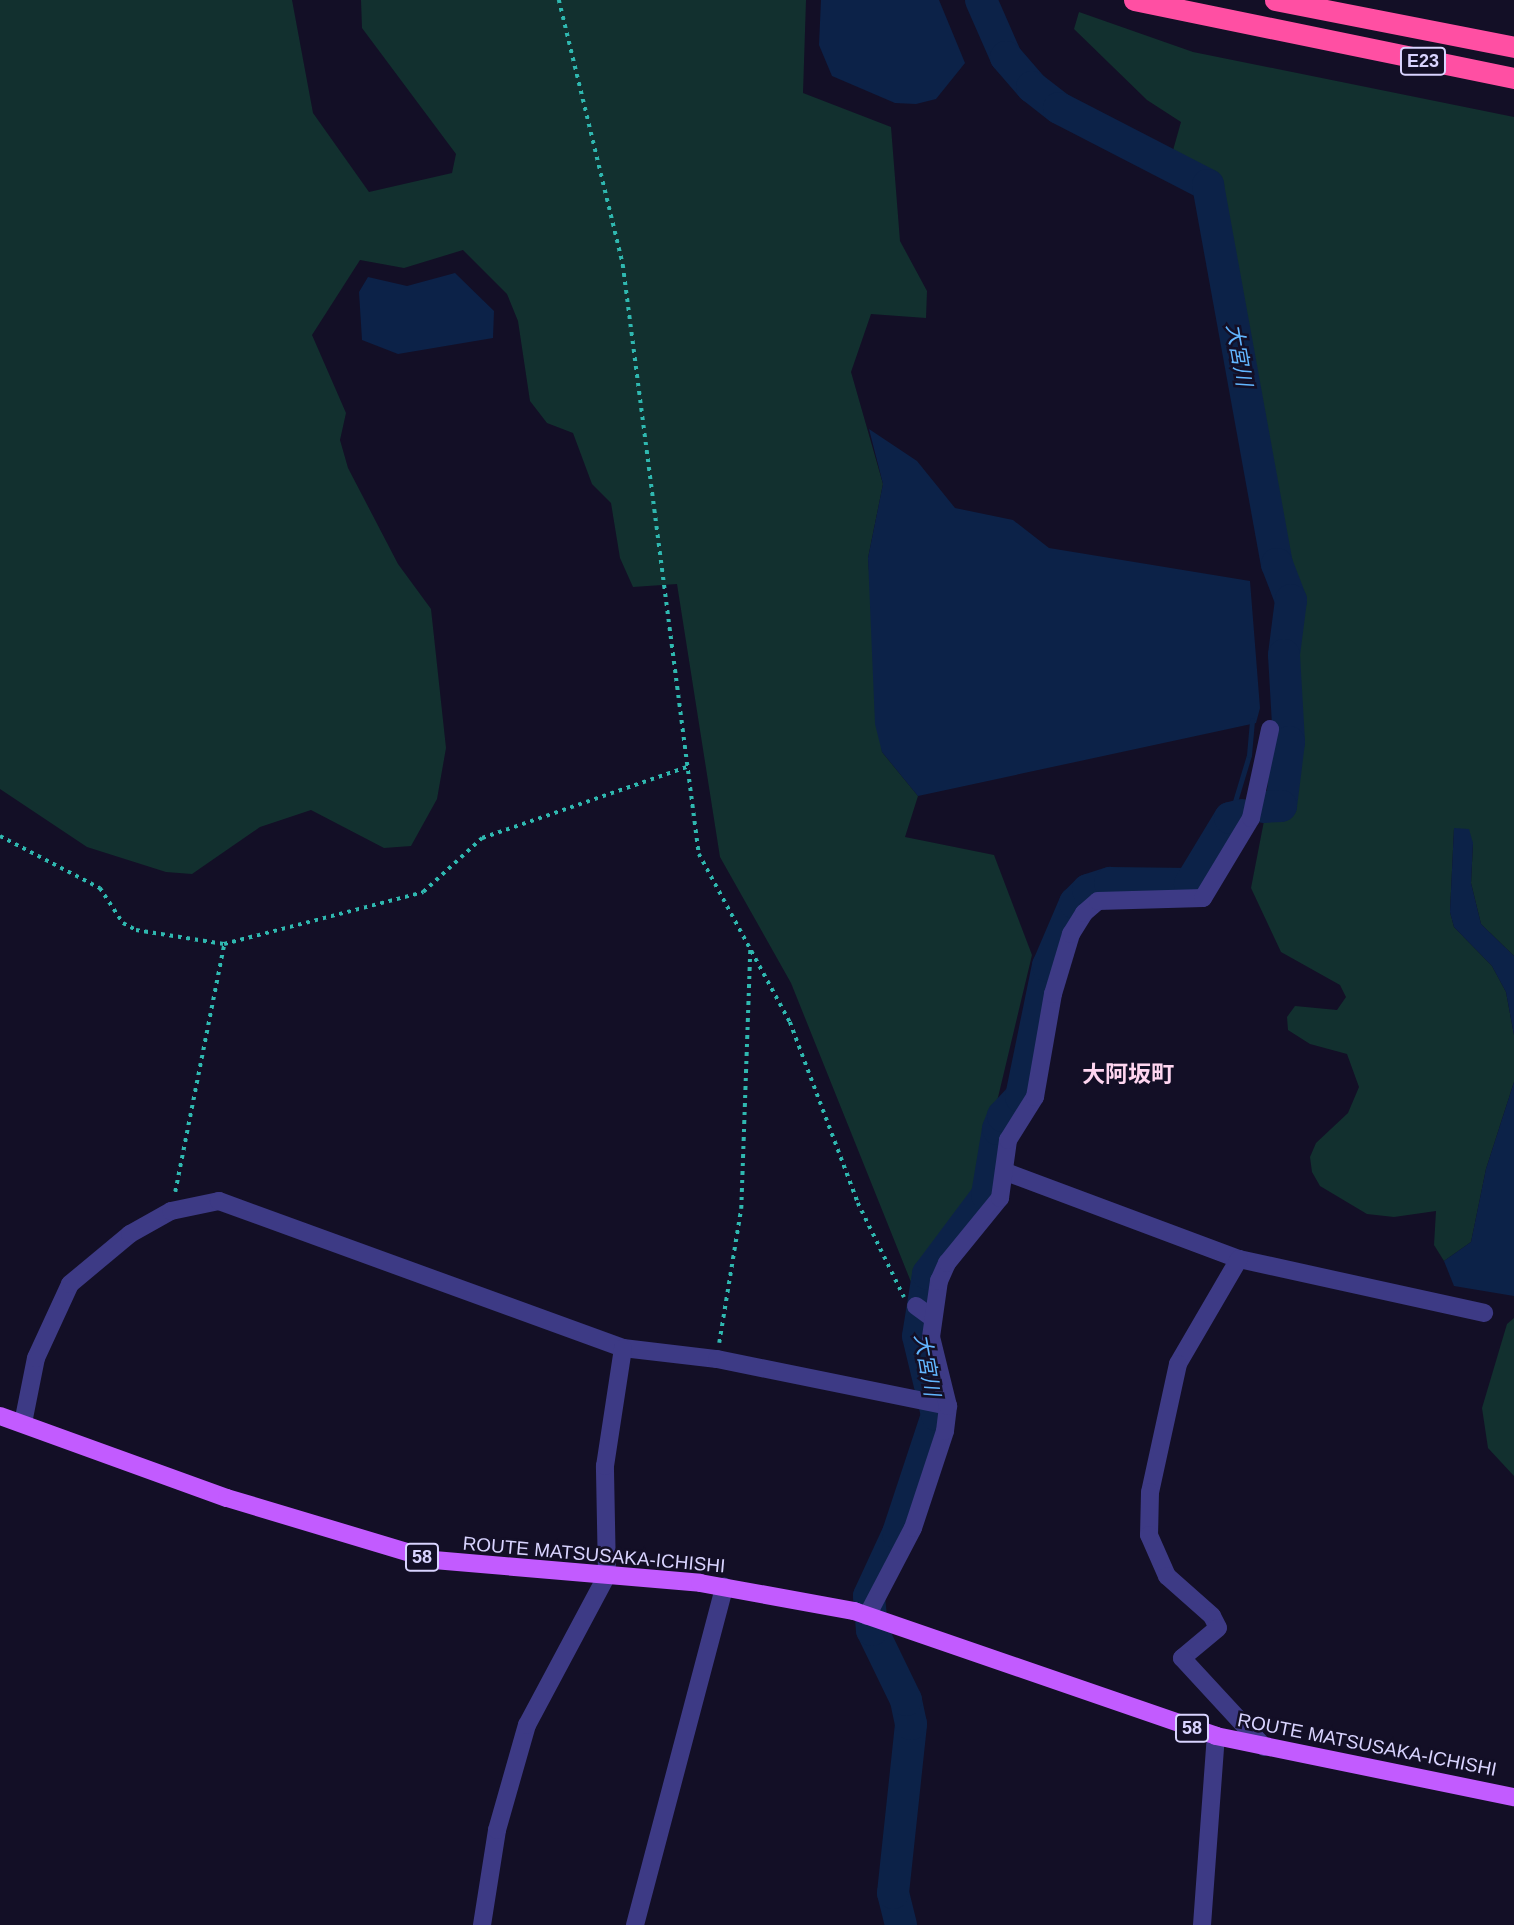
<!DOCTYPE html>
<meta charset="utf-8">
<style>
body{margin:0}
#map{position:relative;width:1514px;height:1925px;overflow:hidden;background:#130f26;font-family:Helvetica,"Noto Sans JP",sans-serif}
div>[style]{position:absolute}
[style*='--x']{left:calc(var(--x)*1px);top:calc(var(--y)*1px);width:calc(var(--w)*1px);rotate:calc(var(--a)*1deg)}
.green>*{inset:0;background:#12302f}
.water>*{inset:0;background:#0c2248}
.stream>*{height:5px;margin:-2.5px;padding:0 2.5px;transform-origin:2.5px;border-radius:2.5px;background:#0c2248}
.river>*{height:32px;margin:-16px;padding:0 16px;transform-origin:16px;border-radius:16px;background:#0c2248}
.path>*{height:3.5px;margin-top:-1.75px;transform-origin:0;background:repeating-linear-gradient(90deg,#2fb8b0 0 3.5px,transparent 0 8.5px)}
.minor>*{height:18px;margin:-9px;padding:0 9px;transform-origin:9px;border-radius:9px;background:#3d3a85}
.major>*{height:18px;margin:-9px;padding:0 9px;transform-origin:9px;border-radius:9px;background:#c25bff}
.highway>*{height:21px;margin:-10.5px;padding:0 10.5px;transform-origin:10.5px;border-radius:10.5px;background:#ff4fa3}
span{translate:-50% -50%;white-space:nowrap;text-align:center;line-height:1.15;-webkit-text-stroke:5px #130f26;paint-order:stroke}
.shield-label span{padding:2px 5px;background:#130f26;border:2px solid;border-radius:5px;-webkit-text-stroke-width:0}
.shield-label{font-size:18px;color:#d9d4ff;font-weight:700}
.street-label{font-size:19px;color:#d9d4ff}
.water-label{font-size:21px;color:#62b6ff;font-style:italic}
.quarter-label{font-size:23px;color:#ffd6f0;font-weight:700}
</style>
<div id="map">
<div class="green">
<div style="clip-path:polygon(0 0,292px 0,313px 113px,369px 192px,452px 173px,456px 154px,362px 28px,361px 0,806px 0,803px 93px,891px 127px,900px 241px,927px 291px,926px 318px,871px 314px,851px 372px,883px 484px,868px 558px,882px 752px,918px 796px,905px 837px,994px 855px,1032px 955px,974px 1198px,913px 1287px,791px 983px,720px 857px,677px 584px,633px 587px,620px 558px,611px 503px,592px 484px,573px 433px,547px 423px,530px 401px,518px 321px,507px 294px,463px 250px,404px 268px,360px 260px,312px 335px,346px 413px,340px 440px,348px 468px,398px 564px,431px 609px,446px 748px,437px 799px,411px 846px,384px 848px,311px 810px,260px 827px,192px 874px,166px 872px,87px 847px,0 789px)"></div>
<div style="clip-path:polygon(1079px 12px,1193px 52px,1514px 117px,1514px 956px,1481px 924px,1471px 883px,1473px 843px,1454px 829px,1450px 912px,1454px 927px,1492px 966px,1506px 992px,1514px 1035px,1514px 1082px,1486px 1169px,1471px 1242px,1444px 1261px,1434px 1245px,1436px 1211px,1394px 1217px,1367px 1214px,1320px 1186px,1312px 1172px,1310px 1157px,1316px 1143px,1348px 1113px,1359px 1087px,1347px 1054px,1310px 1044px,1288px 1030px,1287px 1017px,1295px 1006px,1337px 1010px,1346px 997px,1340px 985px,1281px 952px,1251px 888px,1292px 676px,1296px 604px,1286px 530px,1225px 303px,1200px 186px,1170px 161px,1181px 122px,1147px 100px,1074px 29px)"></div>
<div style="clip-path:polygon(1514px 1318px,1514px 1476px,1488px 1448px,1482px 1408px,1507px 1324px)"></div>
</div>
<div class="water">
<div style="clip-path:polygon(821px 0,939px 0,965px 63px,936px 99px,916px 104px,895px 103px,832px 76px,819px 45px)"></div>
<div style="clip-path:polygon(455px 273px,494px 311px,493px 338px,398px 354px,362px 340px,359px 292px,368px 277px,407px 286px)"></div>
<div style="clip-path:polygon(869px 429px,917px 461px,955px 508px,1013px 520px,1049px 548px,1250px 581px,1260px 708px,1256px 723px,918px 796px,882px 752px,875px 724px,868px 558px,883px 484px)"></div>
<div style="clip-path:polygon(1454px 828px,1469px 829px,1473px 843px,1471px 883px,1481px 924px,1514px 956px,1514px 1035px,1506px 992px,1492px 966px,1454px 927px,1450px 912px)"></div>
<div style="clip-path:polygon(1514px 1082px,1514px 1296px,1454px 1286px,1444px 1261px,1471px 1242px,1486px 1169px)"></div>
</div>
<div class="stream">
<div style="--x:1230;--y:818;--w:66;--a:-73.2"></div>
<div style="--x:1249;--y:755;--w:35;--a:-85"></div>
</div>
<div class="river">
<div style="--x:981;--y:0;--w:62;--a:66.3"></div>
<div style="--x:1006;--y:57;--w:40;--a:49"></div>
<div style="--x:1032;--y:87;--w:34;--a:38"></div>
<div style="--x:1059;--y:108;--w:168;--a:27.3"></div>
<div style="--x:1208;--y:185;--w:385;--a:79.7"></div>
<div style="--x:1277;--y:564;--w:39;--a:69"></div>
<div style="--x:1291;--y:600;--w:55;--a:97.3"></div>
<div style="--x:1284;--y:655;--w:87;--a:86.7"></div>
<div style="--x:1289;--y:742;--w:64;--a:97.1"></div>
<div style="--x:1281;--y:806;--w:18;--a:177"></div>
<div style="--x:901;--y:1925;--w:33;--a:-104"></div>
<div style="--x:893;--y:1893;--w:170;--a:-83.9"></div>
<div style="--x:911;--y:1724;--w:25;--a:-102"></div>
<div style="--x:906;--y:1700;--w:78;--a:-115.9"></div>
<div style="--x:872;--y:1630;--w:34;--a:-95"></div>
<div style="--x:869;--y:1596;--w:69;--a:-65.3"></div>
<div style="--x:898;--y:1533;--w:124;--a:-71.7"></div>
<div style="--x:937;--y:1415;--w:81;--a:-103.5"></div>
<div style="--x:918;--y:1336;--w:63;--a:-80.8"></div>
<div style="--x:928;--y:1274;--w:99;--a:-53.2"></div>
<div style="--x:987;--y:1195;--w:67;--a:-80.5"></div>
<div style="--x:998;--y:1129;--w:14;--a:-69"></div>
<div style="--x:1003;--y:1116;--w:26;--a:-47"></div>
<div style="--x:1021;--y:1097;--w:134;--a:-78.4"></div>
<div style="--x:1048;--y:966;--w:69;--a:-66.8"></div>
<div style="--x:1075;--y:903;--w:18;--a:-45"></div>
<div style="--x:1088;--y:890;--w:23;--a:-18"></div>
<div style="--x:1110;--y:883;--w:80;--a:0.7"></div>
<div style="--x:1190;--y:884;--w:77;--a:-58.8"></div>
<div style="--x:1230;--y:818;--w:12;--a:-14"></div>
</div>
<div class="path">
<div style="--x:559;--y:0;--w:273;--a:76.4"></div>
<div style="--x:623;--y:265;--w:594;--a:82.65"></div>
<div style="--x:699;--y:854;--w:191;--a:61.6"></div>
<div style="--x:790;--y:1022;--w:193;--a:69.4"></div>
<div style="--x:858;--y:1203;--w:105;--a:63.9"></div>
<div style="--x:0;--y:836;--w:113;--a:27.5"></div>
<div style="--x:100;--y:888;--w:42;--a:56.7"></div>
<div style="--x:123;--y:923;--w:15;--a:28"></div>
<div style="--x:136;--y:930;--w:89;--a:9"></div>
<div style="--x:224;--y:944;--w:206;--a:-14.6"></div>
<div style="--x:423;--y:892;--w:80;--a:-42.5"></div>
<div style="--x:482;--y:838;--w:217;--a:-19.1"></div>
<div style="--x:175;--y:1192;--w:253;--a:-78.8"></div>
<div style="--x:719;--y:1343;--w:136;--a:-80.7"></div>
<div style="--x:741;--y:1209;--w:259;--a:-88"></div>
</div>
<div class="minor">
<div style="--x:1006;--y:1172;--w:249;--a:20.5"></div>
<div style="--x:1239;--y:1259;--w:251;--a:12.4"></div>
<div style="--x:1239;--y:1259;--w:121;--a:120.2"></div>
<div style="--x:1178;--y:1364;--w:131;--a:102.3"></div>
<div style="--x:1150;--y:1492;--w:43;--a:91.3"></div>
<div style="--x:1149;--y:1535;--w:45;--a:66.3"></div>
<div style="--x:1167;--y:1576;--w:60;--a:41.6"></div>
<div style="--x:1212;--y:1616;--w:13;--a:63"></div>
<div style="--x:1218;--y:1628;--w:47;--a:140.2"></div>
<div style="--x:1182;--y:1658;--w:121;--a:47.3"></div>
<div style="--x:916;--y:1306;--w:19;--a:36"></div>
<div style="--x:23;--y:1423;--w:66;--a:-78.7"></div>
<div style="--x:36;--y:1358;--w:81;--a:-65.3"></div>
<div style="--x:70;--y:1284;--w:78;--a:-39.8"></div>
<div style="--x:130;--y:1234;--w:47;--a:-29.3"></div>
<div style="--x:171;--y:1211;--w:49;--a:-11.8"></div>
<div style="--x:219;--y:1201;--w:430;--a:20"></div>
<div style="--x:623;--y:1348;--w:95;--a:6.7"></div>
<div style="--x:717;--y:1359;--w:236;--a:11.5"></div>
<div style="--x:867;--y:1616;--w:99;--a:-62.4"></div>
<div style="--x:913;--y:1528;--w:102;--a:-71.7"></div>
<div style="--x:945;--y:1431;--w:25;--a:-83"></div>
<div style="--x:948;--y:1406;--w:71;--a:-103.8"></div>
<div style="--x:931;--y:1337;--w:57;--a:-81.9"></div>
<div style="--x:939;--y:1281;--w:20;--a:-66"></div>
<div style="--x:947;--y:1263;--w:84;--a:-50.8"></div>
<div style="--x:1000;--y:1198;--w:59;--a:-82.1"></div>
<div style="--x:1008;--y:1140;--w:51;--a:-57.9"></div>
<div style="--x:1035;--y:1097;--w:105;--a:-80.1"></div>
<div style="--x:1053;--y:994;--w:63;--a:-73.3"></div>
<div style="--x:1071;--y:934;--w:25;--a:-58"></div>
<div style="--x:1084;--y:913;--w:18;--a:-41"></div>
<div style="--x:1098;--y:901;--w:105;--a:-1.6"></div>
<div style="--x:1203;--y:898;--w:93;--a:-59"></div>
<div style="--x:1251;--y:818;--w:91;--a:-77.9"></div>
<div style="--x:482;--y:1925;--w:96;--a:-81"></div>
<div style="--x:497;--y:1830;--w:109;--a:-74.1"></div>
<div style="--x:527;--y:1725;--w:170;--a:-61.9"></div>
<div style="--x:607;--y:1575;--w:109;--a:-91.1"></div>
<div style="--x:605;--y:1466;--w:119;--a:-81.3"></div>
<div style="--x:635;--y:1925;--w:350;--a:-75.2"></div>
<div style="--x:1202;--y:1925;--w:190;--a:-85.8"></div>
</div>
<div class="major">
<div style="--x:0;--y:1416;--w:241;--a:19.9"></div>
<div style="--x:227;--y:1498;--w:216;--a:16.7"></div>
<div style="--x:434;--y:1560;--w:267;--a:4.9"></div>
<div style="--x:700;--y:1583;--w:157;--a:10.3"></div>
<div style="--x:854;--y:1611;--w:383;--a:19"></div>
<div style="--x:1216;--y:1736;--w:304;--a:11.6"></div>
</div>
<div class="highway">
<div style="--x:1134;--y:0;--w:388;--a:11.6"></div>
<div style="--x:1275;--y:0;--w:244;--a:11.1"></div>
</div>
<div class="shield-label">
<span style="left:1423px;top:61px">E23</span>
<span style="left:422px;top:1557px">58</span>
<span style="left:1192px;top:1728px">58</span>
</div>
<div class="street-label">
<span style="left:594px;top:1555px;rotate:5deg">ROUTE MATSUSAKA-ICHISHI</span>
<span style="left:1367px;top:1745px;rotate:11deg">ROUTE MATSUSAKA-ICHISHI</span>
</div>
<div class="water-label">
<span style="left:1239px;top:355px;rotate:80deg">大宮川</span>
<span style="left:927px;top:1365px;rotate:80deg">大宮川</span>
</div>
<div class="quarter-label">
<span style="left:1128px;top:1074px">大阿坂町</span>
</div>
</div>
